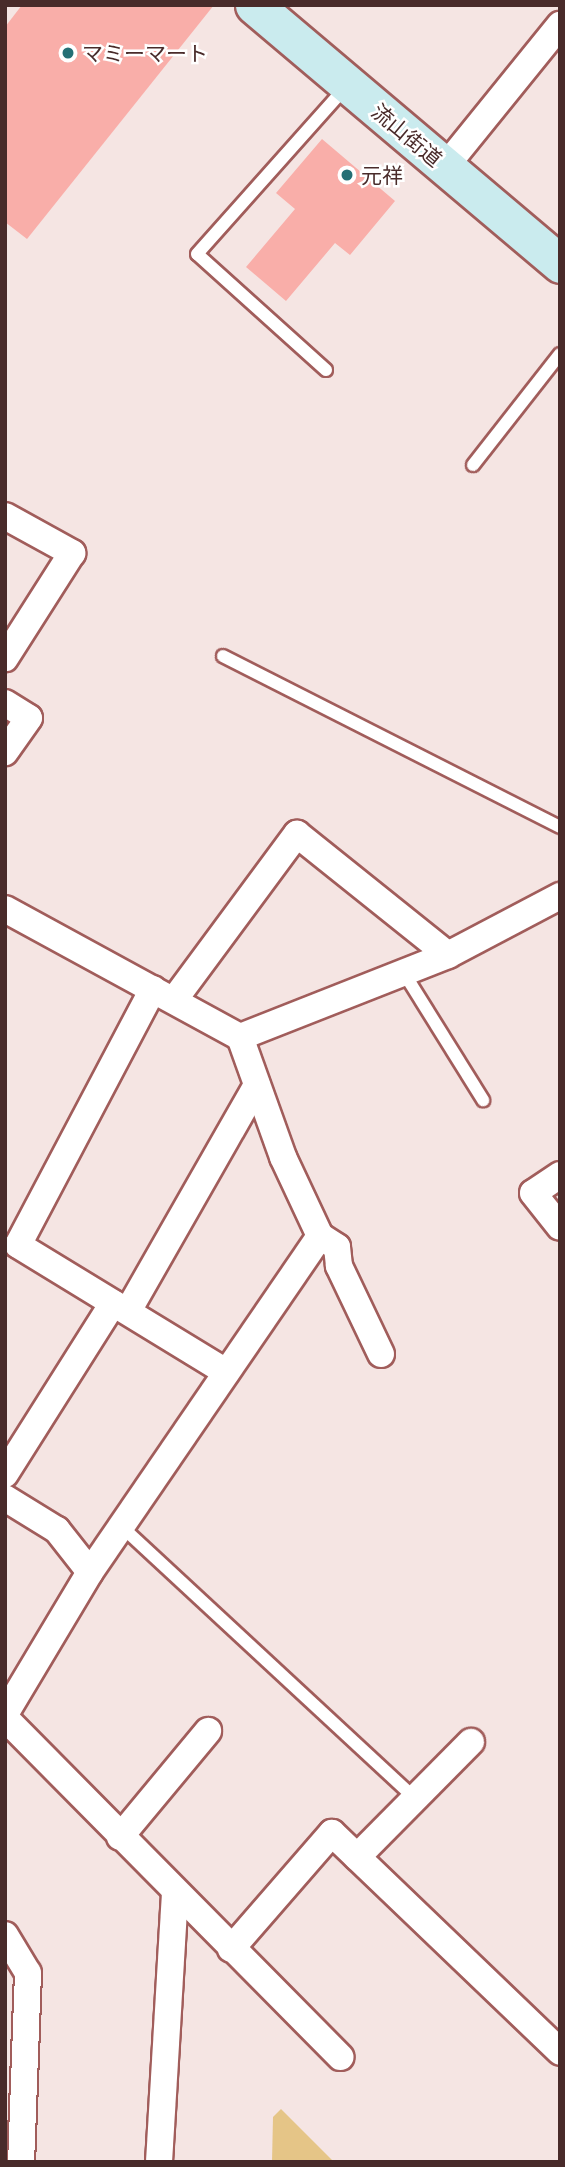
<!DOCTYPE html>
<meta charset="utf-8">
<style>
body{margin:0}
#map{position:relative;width:565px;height:2167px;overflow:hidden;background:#f5e5e3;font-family:Mulish,"Noto Sans JP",sans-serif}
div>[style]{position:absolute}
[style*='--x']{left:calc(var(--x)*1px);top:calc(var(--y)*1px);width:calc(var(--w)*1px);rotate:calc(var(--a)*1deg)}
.green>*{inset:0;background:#e5c587}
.building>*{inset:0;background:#f9aea9}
.roads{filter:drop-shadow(2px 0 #a15d5b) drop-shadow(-2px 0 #a15d5b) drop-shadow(0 2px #a15d5b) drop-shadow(0 -2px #a15d5b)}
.lane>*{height:12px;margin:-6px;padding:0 6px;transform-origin:6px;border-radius:6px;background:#fff}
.street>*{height:26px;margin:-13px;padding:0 13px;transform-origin:13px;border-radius:13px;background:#fff}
.secondary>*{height:37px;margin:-18.5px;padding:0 18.5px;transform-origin:18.5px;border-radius:18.5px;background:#caebee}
.dots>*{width:19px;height:19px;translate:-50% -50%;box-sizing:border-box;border:4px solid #fff;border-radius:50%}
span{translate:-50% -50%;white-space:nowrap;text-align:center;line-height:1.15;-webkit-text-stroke:5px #fff;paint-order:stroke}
.poi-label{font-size:21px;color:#492b2a}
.left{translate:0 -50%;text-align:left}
.street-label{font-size:21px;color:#492b2a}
.frame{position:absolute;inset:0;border:7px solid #492b2a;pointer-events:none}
</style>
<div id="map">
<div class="green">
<div style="clip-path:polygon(281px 2109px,334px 2162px,272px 2162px,273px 2117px)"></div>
</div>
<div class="building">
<div style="clip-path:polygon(22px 5px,214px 5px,27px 239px,5px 222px,5px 27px)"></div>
<div style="clip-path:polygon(322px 139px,395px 201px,350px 255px,335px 243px,286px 301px,246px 267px,295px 209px,276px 193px)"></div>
</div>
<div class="roads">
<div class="lane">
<div style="--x:326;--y:370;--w:173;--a:-138"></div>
<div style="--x:197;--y:254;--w:224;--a:-48.3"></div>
<div style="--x:473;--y:465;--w:141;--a:-51.9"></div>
<div style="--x:223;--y:656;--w:378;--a:26.9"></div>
<div style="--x:404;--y:973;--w:150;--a:58.1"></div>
<div style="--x:121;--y:1526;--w:401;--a:42.8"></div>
</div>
<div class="street">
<div style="--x:445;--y:167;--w:183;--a:-51"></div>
<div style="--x:5;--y:516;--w:77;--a:28.9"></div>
<div style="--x:72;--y:553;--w:125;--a:122.5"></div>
<div style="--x:5;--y:703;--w:28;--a:32"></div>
<div style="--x:29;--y:718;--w:42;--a:125.2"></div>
<div style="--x:5;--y:909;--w:268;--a:28.6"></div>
<div style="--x:153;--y:989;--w:289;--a:117.8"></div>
<div style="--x:18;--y:1245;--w:244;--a:31.4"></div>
<div style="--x:174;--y:1000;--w:207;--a:-53.5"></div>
<div style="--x:297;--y:834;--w:193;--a:38.7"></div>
<div style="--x:560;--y:1175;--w:32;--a:146"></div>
<div style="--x:533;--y:1193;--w:43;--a:51.5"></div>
<div style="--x:128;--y:1311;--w:260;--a:-60.3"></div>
<div style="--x:381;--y:1354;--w:98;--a:-115.5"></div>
<div style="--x:339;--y:1266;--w:19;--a:-96"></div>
<div style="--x:337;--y:1247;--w:20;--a:-147"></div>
<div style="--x:320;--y:1236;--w:87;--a:-115.1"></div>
<div style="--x:283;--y:1157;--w:127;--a:-109.7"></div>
<div style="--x:240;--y:1037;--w:224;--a:-21.5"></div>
<div style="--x:448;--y:955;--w:127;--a:-27.8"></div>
<div style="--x:5;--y:1474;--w:202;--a:-57.7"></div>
<div style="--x:5;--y:1498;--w:61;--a:31.6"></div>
<div style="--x:57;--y:1530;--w:53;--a:51.8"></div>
<div style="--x:5;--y:1714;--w:165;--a:-59.1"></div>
<div style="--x:90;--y:1572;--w:407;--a:-55.6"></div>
<div style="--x:5;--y:1718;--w:477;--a:45.3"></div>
<div style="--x:120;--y:1837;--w:138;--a:-50.3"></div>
<div style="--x:357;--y:1857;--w:162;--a:-45.3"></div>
<div style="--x:5;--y:1935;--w:44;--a:58.8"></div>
<div style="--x:28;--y:1973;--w:189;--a:92.1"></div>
<div style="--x:231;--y:1949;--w:154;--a:-49"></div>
<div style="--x:332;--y:1833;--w:316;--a:43.8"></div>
<div style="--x:159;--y:2162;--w:269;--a:-86.6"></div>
</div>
<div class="secondary">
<div style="--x:254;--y:5;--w:401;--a:40.2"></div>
</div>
</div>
<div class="dots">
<div style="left:68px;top:53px;background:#246f75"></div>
<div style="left:347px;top:175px;background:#246f75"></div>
</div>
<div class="poi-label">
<span class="left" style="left:82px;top:53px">マミーマート</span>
<span class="left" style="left:361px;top:175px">元祥</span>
</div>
<div class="street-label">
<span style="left:407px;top:135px;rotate:40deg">流山街道</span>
</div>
<div class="frame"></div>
</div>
